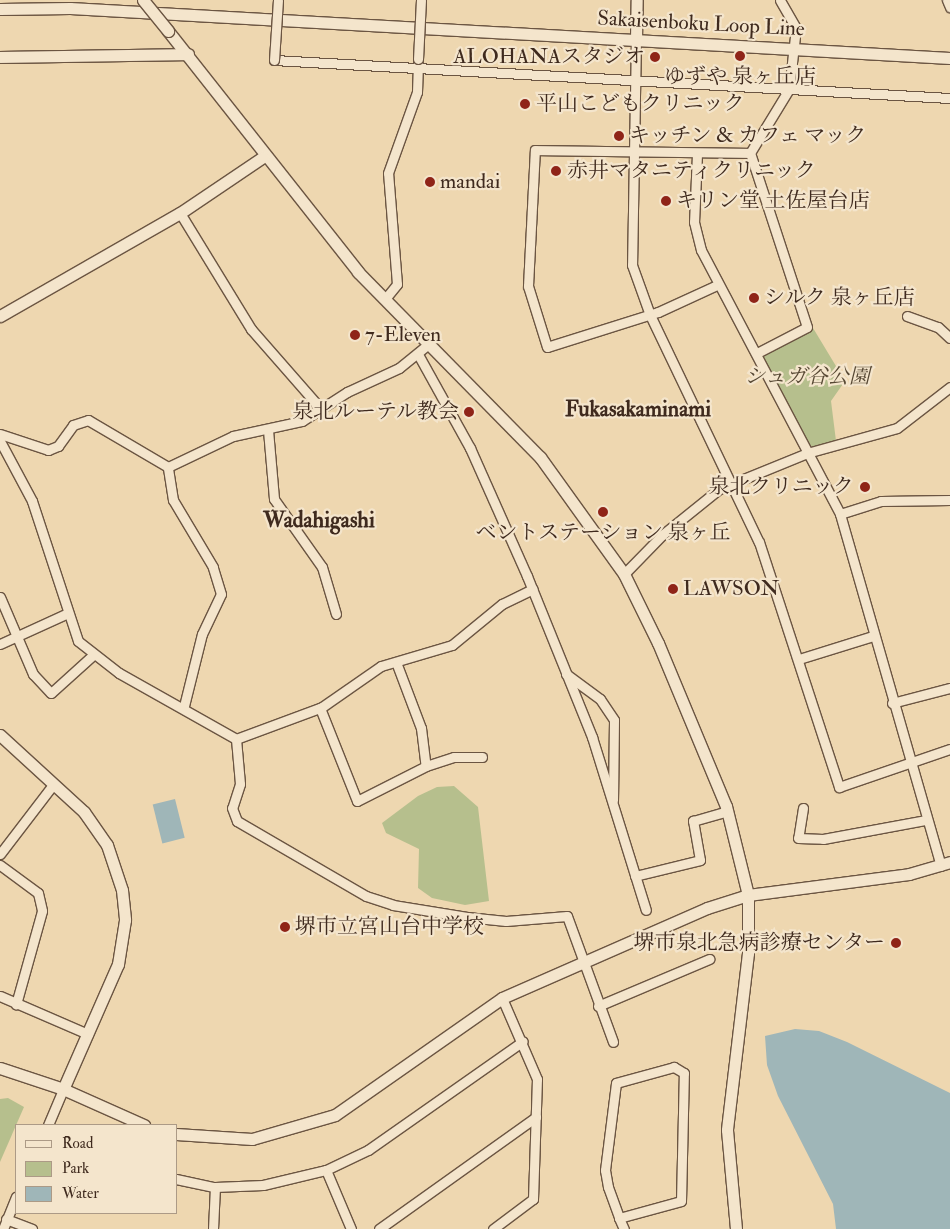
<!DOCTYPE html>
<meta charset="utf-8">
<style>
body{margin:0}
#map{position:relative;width:950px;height:1229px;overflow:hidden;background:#eed7b0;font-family:"IM FELL Double Pica","Noto Serif JP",serif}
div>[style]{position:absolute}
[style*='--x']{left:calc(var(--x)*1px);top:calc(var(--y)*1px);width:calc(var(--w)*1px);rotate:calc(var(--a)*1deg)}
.green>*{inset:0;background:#b6bf8d}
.water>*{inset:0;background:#9fb6b8;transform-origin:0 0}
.roads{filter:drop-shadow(1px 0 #6b5542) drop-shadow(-1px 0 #6b5542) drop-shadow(0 1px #6b5542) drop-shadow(0 -1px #6b5542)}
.street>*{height:9px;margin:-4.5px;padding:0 4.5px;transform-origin:4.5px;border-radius:4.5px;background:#f4e5cc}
.secondary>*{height:11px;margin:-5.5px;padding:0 5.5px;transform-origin:5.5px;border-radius:5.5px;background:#f4e5cc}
.bridges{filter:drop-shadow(1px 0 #6b5542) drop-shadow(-1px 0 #6b5542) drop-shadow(0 1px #6b5542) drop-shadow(0 -1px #6b5542)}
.street-bridge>*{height:9px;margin:-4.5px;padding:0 4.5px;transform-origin:4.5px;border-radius:4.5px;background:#f4e5cc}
.secondary-bridge>*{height:11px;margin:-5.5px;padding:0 5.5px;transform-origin:5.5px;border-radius:5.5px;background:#f4e5cc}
.dots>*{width:14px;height:14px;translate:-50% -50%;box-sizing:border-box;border:2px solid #f4e5cc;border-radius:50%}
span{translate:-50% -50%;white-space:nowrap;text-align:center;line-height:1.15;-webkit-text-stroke:4.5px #f4e5cc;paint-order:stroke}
.street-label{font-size:21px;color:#3f2a1e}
.poi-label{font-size:21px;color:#3f2a1e}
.right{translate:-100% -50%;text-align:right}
.left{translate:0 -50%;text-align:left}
.park-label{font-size:21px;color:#574834;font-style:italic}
.neighbourhood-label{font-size:22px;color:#3f2a1e;font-weight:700}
.legend{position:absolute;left:15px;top:1124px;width:162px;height:90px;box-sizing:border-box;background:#f4e5cc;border:1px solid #ac9a86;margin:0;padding:6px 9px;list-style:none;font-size:15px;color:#3f2a1e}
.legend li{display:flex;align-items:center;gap:10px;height:25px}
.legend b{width:25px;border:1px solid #ac9a86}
</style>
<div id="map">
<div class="green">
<div style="clip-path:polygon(813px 328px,845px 381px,831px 401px,836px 441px,815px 448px,808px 444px,762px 355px)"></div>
<div style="clip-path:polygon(454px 786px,478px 807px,489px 901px,465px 905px,432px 898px,418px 888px,419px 849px,386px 833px,382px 823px,418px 796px,437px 787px)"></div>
<div style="clip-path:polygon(8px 1098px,24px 1107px,0 1162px,0 1099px)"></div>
</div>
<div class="water">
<div style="left:175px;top:799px;width:40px;height:23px;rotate:76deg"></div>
<div style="clip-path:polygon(795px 1029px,819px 1031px,847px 1042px,950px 1093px,950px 1229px,836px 1229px,833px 1204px,778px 1096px,767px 1065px,765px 1036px)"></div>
</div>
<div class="roads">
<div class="street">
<div style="--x:947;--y:0;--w:8;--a:67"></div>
<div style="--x:636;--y:39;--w:226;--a:91"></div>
<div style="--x:632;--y:265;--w:53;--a:70.2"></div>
<div style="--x:650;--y:315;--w:252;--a:64.4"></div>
<div style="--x:759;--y:542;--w:258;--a:71.9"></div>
<div style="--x:839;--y:787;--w:117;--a:-18.9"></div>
<div style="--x:274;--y:60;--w:677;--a:3.22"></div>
<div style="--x:697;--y:154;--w:68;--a:92.5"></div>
<div style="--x:694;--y:222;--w:29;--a:76"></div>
<div style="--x:701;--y:250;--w:298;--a:62.2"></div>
<div style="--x:840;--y:514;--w:366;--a:74"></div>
<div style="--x:180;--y:213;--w:136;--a:58.5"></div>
<div style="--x:251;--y:329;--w:106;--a:48.8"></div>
<div style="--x:717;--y:285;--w:65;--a:155.4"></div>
<div style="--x:658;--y:312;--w:116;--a:162.5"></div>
<div style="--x:547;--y:347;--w:64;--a:-107.3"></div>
<div style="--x:528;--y:286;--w:136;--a:-87.1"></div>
<div style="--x:535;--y:150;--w:215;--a:0.8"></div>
<div style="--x:385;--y:299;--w:19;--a:-51"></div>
<div style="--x:397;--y:284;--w:111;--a:-94.6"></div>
<div style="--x:388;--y:173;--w:86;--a:-70.3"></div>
<div style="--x:417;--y:92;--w:28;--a:-88"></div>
<div style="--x:907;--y:316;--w:33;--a:20"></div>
<div style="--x:938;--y:327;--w:16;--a:43"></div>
<div style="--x:757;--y:353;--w:56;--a:-27.5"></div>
<div style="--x:807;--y:327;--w:183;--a:-108.1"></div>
<div style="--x:750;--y:153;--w:75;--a:-58.6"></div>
<div style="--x:789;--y:89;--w:61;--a:-83.5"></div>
<div style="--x:796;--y:28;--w:32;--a:-120"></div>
<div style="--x:419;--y:356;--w:105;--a:61"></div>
<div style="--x:470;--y:448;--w:140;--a:66"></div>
<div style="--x:527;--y:576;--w:174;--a:68"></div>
<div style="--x:592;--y:737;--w:181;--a:72.7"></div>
<div style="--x:268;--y:430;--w:69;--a:85"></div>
<div style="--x:274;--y:499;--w:83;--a:54.8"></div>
<div style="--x:322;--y:567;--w:49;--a:73.4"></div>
<div style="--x:0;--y:434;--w:51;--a:18.4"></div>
<div style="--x:48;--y:450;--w:11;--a:-22"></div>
<div style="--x:58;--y:446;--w:26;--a:-54"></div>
<div style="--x:73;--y:425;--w:16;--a:-18"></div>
<div style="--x:88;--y:420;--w:93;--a:30.4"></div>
<div style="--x:0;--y:441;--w:68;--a:61.9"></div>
<div style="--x:32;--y:501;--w:147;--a:71.8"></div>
<div style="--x:78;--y:641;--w:52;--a:38"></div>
<div style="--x:119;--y:673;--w:134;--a:29.4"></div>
<div style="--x:236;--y:739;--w:92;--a:-20.4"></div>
<div style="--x:322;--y:707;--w:72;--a:-34.8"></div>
<div style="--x:381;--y:666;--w:74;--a:-16.5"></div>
<div style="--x:452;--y:645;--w:65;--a:-39.4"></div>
<div style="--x:502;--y:604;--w:34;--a:-26"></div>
<div style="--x:840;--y:514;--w:43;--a:-17.6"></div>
<div style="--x:881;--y:501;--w:69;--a:-0.8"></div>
<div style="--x:624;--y:574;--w:54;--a:-45.7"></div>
<div style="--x:662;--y:535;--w:73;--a:-38.9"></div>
<div style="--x:719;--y:489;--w:95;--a:-22.2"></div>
<div style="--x:807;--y:453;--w:93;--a:-15.5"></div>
<div style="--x:897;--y:428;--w:67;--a:-37.7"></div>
<div style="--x:0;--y:597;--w:84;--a:66.8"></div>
<div style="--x:33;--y:674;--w:26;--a:47"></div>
<div style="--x:51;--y:693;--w:55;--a:-42.1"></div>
<div style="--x:0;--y:644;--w:75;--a:-24.5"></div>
<div style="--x:799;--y:659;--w:77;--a:-17.3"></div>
<div style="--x:396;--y:662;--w:71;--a:69.3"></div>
<div style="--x:421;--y:728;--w:38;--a:83"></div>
<div style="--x:566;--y:674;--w:42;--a:36.3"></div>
<div style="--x:600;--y:699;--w:25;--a:56"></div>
<div style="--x:614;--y:720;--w:80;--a:90.7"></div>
<div style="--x:892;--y:703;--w:60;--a:-14.5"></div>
<div style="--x:184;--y:706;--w:74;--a:-76"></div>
<div style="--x:202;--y:634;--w:44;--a:-64.6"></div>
<div style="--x:221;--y:594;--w:28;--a:-107"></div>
<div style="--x:213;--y:567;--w:78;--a:-120.8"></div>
<div style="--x:173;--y:500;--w:33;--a:-99"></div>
<div style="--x:168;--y:467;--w:72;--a:-25.5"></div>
<div style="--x:233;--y:436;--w:71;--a:-12.3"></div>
<div style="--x:302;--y:421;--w:54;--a:-32.8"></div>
<div style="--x:347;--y:392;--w:57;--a:-24.8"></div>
<div style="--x:399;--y:368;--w:38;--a:-39"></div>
<div style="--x:320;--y:708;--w:100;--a:68.3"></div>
<div style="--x:357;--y:801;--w:77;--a:-26.9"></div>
<div style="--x:426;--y:766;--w:29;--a:-18"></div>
<div style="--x:454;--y:757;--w:28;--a:0"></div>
<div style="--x:236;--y:739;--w:45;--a:84.9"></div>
<div style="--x:240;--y:784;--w:25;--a:108"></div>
<div style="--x:232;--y:808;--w:14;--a:69"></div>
<div style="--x:237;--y:821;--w:149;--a:30.2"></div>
<div style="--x:366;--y:896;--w:28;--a:18"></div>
<div style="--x:393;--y:905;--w:75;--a:9.2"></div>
<div style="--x:467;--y:917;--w:39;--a:6"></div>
<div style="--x:506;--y:921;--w:61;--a:-4.7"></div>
<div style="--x:567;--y:916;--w:134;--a:69.9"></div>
<div style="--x:803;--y:808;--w:30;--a:99"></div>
<div style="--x:798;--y:838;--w:25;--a:2"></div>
<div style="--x:823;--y:839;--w:105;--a:-10.5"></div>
<div style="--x:0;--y:854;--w:86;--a:-52.6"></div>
<div style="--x:0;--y:865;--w:47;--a:36.4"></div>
<div style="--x:38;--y:893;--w:18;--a:77"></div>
<div style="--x:42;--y:911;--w:97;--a:105.6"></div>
<div style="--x:635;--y:876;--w:67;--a:-13.8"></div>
<div style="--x:700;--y:860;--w:40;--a:-100"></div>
<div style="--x:693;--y:821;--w:35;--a:-16"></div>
<div style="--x:0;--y:996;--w:96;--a:23.4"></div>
<div style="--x:598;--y:1006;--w:121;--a:-22.9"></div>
<div style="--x:48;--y:1125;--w:39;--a:-67"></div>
<div style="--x:326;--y:1170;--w:64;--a:67"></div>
<div style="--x:176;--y:1179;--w:40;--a:12"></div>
<div style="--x:215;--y:1187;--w:48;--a:-2.4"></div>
<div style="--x:263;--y:1185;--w:65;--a:-13.4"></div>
<div style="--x:326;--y:1170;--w:47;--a:-25.5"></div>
<div style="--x:368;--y:1150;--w:189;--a:-35.1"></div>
<div style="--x:619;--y:1218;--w:64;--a:-15.3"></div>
<div style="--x:681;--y:1201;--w:128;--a:-88.7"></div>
<div style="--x:684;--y:1073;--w:12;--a:-149"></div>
<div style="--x:674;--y:1067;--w:60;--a:164.6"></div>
<div style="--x:616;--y:1083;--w:88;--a:97.2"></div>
<div style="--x:605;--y:1170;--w:17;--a:80"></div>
<div style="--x:608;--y:1187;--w:33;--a:70"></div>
<div style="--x:619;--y:1218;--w:12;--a:66"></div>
<div style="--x:6;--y:1219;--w:28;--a:21"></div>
<div style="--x:3;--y:1229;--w:35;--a:-68"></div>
<div style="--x:213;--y:1229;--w:42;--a:-87.3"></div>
<div style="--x:379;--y:1229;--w:193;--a:-35.5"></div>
<div style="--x:493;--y:1229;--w:50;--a:-36.9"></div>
<div style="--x:533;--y:1199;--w:120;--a:-88.1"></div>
<div style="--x:537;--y:1079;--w:88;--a:-113.4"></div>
</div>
<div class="secondary">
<div style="--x:0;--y:9;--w:70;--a:-0.8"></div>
<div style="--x:70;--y:8;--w:881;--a:3.25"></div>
<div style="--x:168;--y:31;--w:307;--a:51.7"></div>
<div style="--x:358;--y:272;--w:260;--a:45.5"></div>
<div style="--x:540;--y:457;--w:144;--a:54.3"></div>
<div style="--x:624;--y:574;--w:77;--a:63.8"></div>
<div style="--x:658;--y:643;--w:177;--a:67.4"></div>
<div style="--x:726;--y:806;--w:92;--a:76.1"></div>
<div style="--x:748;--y:895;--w:58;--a:90"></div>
<div style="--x:748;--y:953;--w:178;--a:96.8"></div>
<div style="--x:727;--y:1130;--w:99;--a:84.8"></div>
<div style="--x:636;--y:39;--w:39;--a:-89"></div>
<div style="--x:0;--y:57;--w:188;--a:-0.9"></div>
<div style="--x:0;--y:316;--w:207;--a:-29.8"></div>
<div style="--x:180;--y:213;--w:100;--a:-34"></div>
<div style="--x:0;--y:735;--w:114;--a:42.5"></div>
<div style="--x:84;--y:812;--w:40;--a:55.1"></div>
<div style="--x:107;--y:845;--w:47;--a:71.6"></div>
<div style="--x:122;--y:890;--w:30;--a:84"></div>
<div style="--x:125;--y:920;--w:45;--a:99"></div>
<div style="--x:118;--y:964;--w:137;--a:113.7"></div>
<div style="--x:0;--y:1068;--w:66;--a:18.4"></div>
<div style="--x:63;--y:1089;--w:89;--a:24"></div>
<div style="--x:176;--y:1134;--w:76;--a:3.8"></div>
<div style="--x:252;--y:1139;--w:86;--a:-16.1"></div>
<div style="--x:335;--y:1115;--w:204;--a:-35"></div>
<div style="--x:502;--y:998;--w:224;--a:-23.7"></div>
<div style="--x:707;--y:908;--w:43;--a:-17.6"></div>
<div style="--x:748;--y:895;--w:162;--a:-7.4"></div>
<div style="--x:909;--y:874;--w:43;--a:-16.3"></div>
</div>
</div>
<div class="bridges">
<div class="street-bridge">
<div style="--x:418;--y:59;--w:59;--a:-87.1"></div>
<div style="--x:274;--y:60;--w:60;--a:-86.2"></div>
</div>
<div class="secondary-bridge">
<div style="--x:143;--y:0;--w:40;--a:51"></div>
</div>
</div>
<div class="dots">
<div style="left:740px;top:56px;background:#8f2418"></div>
<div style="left:655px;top:57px;background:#8f2418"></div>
<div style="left:525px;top:104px;background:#8f2418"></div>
<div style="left:619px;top:136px;background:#8f2418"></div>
<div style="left:556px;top:171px;background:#8f2418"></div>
<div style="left:430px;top:182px;background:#8f2418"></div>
<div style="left:666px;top:201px;background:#8f2418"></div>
<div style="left:754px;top:298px;background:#8f2418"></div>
<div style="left:355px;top:335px;background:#8f2418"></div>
<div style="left:469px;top:412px;background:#8f2418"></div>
<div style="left:865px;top:487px;background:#8f2418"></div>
<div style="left:603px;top:512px;background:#8f2418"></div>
<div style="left:673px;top:589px;background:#8f2418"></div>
<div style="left:285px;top:927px;background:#8f2418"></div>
<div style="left:896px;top:943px;background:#8f2418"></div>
</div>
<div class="street-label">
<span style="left:701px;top:24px;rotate:3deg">Sakaisenboku Loop Line</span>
</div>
<div class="poi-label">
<span class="right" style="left:645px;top:57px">ALOHANAスタジオ</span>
<span style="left:740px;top:77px">ゆずや 泉ヶ丘店</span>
<span class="left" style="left:536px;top:104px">平山こどもクリニック</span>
<span class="left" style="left:629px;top:136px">キッチン &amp; カフェ マック</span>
<span class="left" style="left:567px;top:171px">赤井マタニティクリニック</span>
<span class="left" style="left:440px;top:182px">mandai</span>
<span class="left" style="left:676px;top:201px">キリン堂 土佐屋台店</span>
<span class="left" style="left:764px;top:298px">シルク 泉ヶ丘店</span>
<span class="left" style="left:365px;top:335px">7-Eleven</span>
<span class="right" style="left:459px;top:412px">泉北ルーテル教会</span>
<span class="right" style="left:854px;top:487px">泉北クリニック</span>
<span style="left:603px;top:533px">ベントステーション 泉ヶ丘</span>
<span class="left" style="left:683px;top:589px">LAWSON</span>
<span class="left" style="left:295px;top:927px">堺市立宮山台中学校</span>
<span class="right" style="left:885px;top:943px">堺市泉北急病診療センター</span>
</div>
<div class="park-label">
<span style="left:807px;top:377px">シュガ谷公園</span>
</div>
<div class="neighbourhood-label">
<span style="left:638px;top:410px">Fukasakaminami</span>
<span style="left:319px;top:521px">Wadahigashi</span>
</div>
<ul class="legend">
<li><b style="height:6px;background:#f4e5cc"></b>Road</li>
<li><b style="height:14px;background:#b6bf8d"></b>Park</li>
<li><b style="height:14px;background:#9fb6b8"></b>Water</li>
</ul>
</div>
